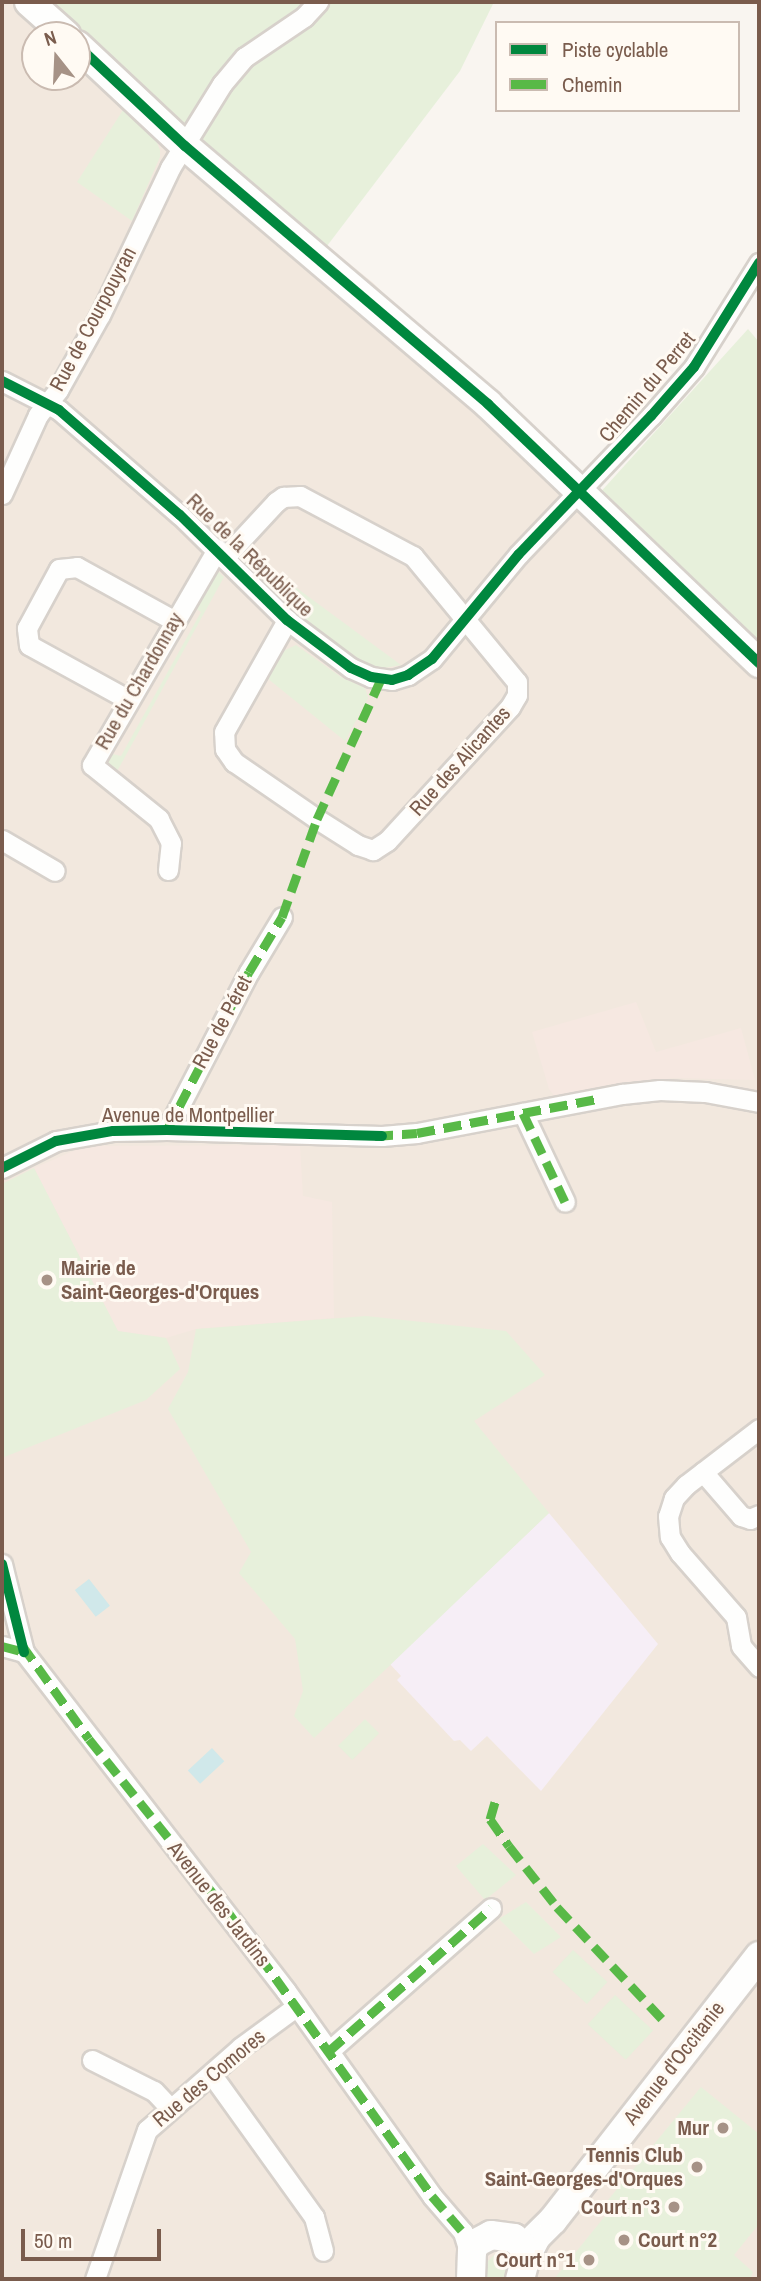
<!DOCTYPE html>
<meta charset="utf-8">
<style>
body{margin:0}
#map{position:relative;width:761px;height:2281px;overflow:hidden;background:#f9f5f0;font-family:"Archivo Narrow",sans-serif}
div>[style]{position:absolute}
[style*='--x']{left:calc(var(--x)*1px);top:calc(var(--y)*1px);width:calc(var(--w)*1px);rotate:calc(var(--a)*1deg)}
.residential>*{inset:0;background:#f2e8de}
.commercial>*{inset:0;background:#f6e8e1}
.education>*{inset:0;background:#f6eef6}
.green>*{inset:0;background:#e7f0db;transform-origin:0 0}
.water>*{inset:0;background:#d0e8ea;transform-origin:0 0}
.roads{filter:drop-shadow(2px 0 #d7d1cb) drop-shadow(-2px 0 #d7d1cb) drop-shadow(0 2px #d7d1cb) drop-shadow(0 -2px #d7d1cb)}
.street>*{height:19px;margin:-9.5px;padding:0 9.5px;transform-origin:9.5px;border-radius:9.5px;background:#fefefd}
.secondary>*{height:28px;margin:-14px;padding:0 14px;transform-origin:14px;border-radius:14px;background:#fefefd}
.quiet>*{height:9px;margin-top:-4.5px;transform-origin:0;background:repeating-linear-gradient(90deg,#58b947 0 18px,transparent 0 27px)}
.cycleway>*{height:10px;margin:-5px;padding:0 5px;transform-origin:5px;border-radius:5px;background:#00873e}
.dots>*{width:19px;height:19px;translate:-50% -50%;box-sizing:border-box;border:4px solid #fffaf3;border-radius:50%}
span{translate:-50% -50%;white-space:nowrap;text-align:center;line-height:1.15;-webkit-text-stroke:6px #fffaf3;paint-order:stroke}
.street-label{font-size:21px;color:#7a5c4d}
.poi-label{font-size:21px;color:#7a5c4d;font-weight:700}
.left{translate:0 -50%;text-align:left}
.right{translate:-100% -50%;text-align:right}
.frame{position:absolute;inset:0;border:4px solid #7a5c4d;pointer-events:none}
.legend{position:absolute;left:495px;top:21px;width:245px;height:91px;box-sizing:border-box;background:#fffaf3;border:2px solid #cabbb1;margin:0;padding:9px 12px;list-style:none;font-size:21px;color:#7a5c4d}
.legend li{display:flex;align-items:center;gap:14px;height:35px}
.legend b{width:35px;border:2px solid #cabbb1}
.north{position:absolute;left:21px;top:21px;width:70px;height:70px;box-sizing:border-box;background:#fffaf3;border:2px solid #cabbb1;border-radius:50%;rotate:342deg;font-size:19px;font-weight:700;line-height:28px;text-align:center;color:#7a5c4d}
.north::after{content:'';display:block;margin:auto;width:24px;height:32px;background:#a69286;clip-path:polygon(50% 0,100% 100%,50% 72%,0 100%)}
.scale{position:absolute;left:21px;top:2229px;width:140px;height:32px;box-sizing:border-box;border:4px solid #7a5c4d;border-top:0;padding-left:9px;font-size:21px;line-height:24px;white-space:nowrap;color:#7a5c4d;-webkit-text-stroke:5px #fffaf3;paint-order:stroke}
</style>
<div id="map">
<div class="residential">
<div style="clip-path:polygon(2px 2px,29px 2px,69px 35px,35px 35px,35px 77px,77px 77px,77px 42px,372px 282px,689px 584px,759px 646px,759px 2279px,2px 2279px)"></div>
</div>
<div class="commercial">
<div style="clip-path:polygon(636px 1002px,656px 1052px,741px 1028px,755px 1080px,673px 1078px,555px 1097px,549px 1089px,532px 1032px)"></div>
<div style="clip-path:polygon(300px 1145px,303px 1196px,332px 1202px,334px 1318px,196px 1329px,166px 1338px,118px 1331px,34px 1168px,85px 1146px)"></div>
</div>
<div class="education">
<div style="clip-path:polygon(549px 1513px,658px 1644px,541px 1791px,487px 1736px,471px 1751px,460px 1740px,454px 1741px,397px 1680px,401px 1676px,390px 1664px)"></div>
</div>
<div class="green">
<div style="clip-path:polygon(45px 2px,494px 2px,460px 71px,327px 246px,177px 123px)"></div>
<div style="clip-path:polygon(123px 110px,155px 138px,160px 150px,160px 157px,132px 221px,77px 182px)"></div>
<div style="clip-path:polygon(748px 329px,759px 342px,759px 646px,597px 496px)"></div>
<div style="clip-path:polygon(248px 552px,401px 665px,379px 669px,354px 660px,284px 605px,243px 564px)"></div>
<div style="clip-path:polygon(214px 567px,224px 577px,115px 775px,107px 765px,108px 753px,121px 756px,201px 612px,191px 605px)"></div>
<div style="clip-path:polygon(296px 645px,341px 677px,365px 688px,368px 698px,345px 741px,267px 678px,283px 651px)"></div>
<div style="clip-path:polygon(34px 1168px,118px 1331px,166px 1338px,180px 1369px,146px 1400px,2px 1458px,2px 1184px)"></div>
<div style="clip-path:polygon(366px 1316px,506px 1331px,545px 1375px,474px 1421px,549px 1513px,314px 1738px,294px 1716px,303px 1691px,295px 1639px,239px 1573px,251px 1552px,168px 1409px,188px 1372px,196px 1329px)"></div>
<div style="left:365px;top:1719px;width:20px;height:38px;rotate:45deg"></div>
<div style="clip-path:polygon(483px 1844px,516px 1875px,485px 1900px,456px 1866px)"></div>
<div style="clip-path:polygon(526px 1902px,561px 1937px,534px 1954px,499px 1919px)"></div>
<div style="left:573px;top:1950px;width:47px;height:30px;rotate:43deg"></div>
<div style="left:615px;top:1995px;width:52px;height:40px;rotate:43deg"></div>
<div style="clip-path:polygon(701px 2087px,759px 2134px,759px 2224px,734px 2255px,753px 2272px,750px 2279px,554px 2279px,614px 2205px,608px 2200px)"></div>
<div style="clip-path:polygon(495px 2254px,506px 2254px,514px 2261px,511px 2279px,485px 2279px,488px 2261px)"></div>
</div>
<div class="water">
<div style="left:89px;top:1579px;width:34px;height:18px;rotate:52deg"></div>
<div style="left:212px;top:1748px;width:18px;height:33px;rotate:47deg"></div>
</div>
<div class="roads">
<div class="street">
<div style="--x:2;--y:381;--w:64;--a:27"></div>
<div style="--x:59;--y:410;--w:160;--a:41"></div>
<div style="--x:180;--y:515;--w:150;--a:44.5"></div>
<div style="--x:287;--y:620;--w:80;--a:36.9"></div>
<div style="--x:351;--y:668;--w:22;--a:24"></div>
<div style="--x:371;--y:677;--w:21;--a:8"></div>
<div style="--x:392;--y:680;--w:17;--a:-17"></div>
<div style="--x:408;--y:675;--w:29;--a:-34"></div>
<div style="--x:432;--y:659;--w:136;--a:-50.4"></div>
<div style="--x:519;--y:554;--w:191;--a:-46.3"></div>
<div style="--x:651;--y:416;--w:65;--a:-48.7"></div>
<div style="--x:694;--y:367;--w:123;--a:-58"></div>
<div style="--x:2;--y:494;--w:87;--a:-65.5"></div>
<div style="--x:38;--y:415;--w:32;--a:-51"></div>
<div style="--x:58;--y:390;--w:86;--a:-60.8"></div>
<div style="--x:100;--y:315;--w:163;--a:-64.5"></div>
<div style="--x:170;--y:168;--w:99;--a:-58.2"></div>
<div style="--x:222;--y:84;--w:35;--a:-50"></div>
<div style="--x:245;--y:57;--w:71;--a:-34.1"></div>
<div style="--x:304;--y:17;--w:21;--a:-47"></div>
<div style="--x:225;--y:557;--w:75;--a:-47.2"></div>
<div style="--x:276;--y:502;--w:9;--a:-36"></div>
<div style="--x:283;--y:497;--w:17;--a:-3"></div>
<div style="--x:300;--y:496;--w:128;--a:28"></div>
<div style="--x:413;--y:556;--w:163;--a:50.5"></div>
<div style="--x:517;--y:682;--w:13;--a:90"></div>
<div style="--x:517;--y:695;--w:14;--a:120"></div>
<div style="--x:510;--y:707;--w:182;--a:132.5"></div>
<div style="--x:387;--y:841;--w:17;--a:147"></div>
<div style="--x:373;--y:850;--w:16;--a:-162"></div>
<div style="--x:358;--y:845;--w:49;--a:-147.6"></div>
<div style="--x:317;--y:819;--w:101;--a:-145.5"></div>
<div style="--x:234;--y:762;--w:16;--a:-125"></div>
<div style="--x:225;--y:749;--w:17;--a:-93"></div>
<div style="--x:224;--y:732;--w:129;--a:-60.6"></div>
<div style="--x:129;--y:700;--w:114;--a:-151.2"></div>
<div style="--x:29;--y:645;--w:17;--a:-97"></div>
<div style="--x:27;--y:628;--w:67;--a:-61.5"></div>
<div style="--x:59;--y:569;--w:18;--a:-6"></div>
<div style="--x:77;--y:567;--w:110;--a:28.9"></div>
<div style="--x:2;--y:840;--w:61;--a:30.3"></div>
<div style="--x:168;--y:870;--w:27;--a:-84"></div>
<div style="--x:171;--y:843;--w:27;--a:-117"></div>
<div style="--x:159;--y:819;--w:86;--a:-141.1"></div>
<div style="--x:92;--y:765;--w:250;--a:-59.9"></div>
<div style="--x:523;--y:1113;--w:98;--a:64.7"></div>
<div style="--x:167;--y:1130;--w:178;--a:-62.6"></div>
<div style="--x:249;--y:972;--w:64;--a:-59"></div>
<div style="--x:2;--y:1168;--w:60;--a:-26.6"></div>
<div style="--x:56;--y:1141;--w:58;--a:-10"></div>
<div style="--x:113;--y:1131;--w:54;--a:-1.1"></div>
<div style="--x:167;--y:1130;--w:215;--a:1.6"></div>
<div style="--x:382;--y:1136;--w:35;--a:-5"></div>
<div style="--x:417;--y:1133;--w:209;--a:-10.8"></div>
<div style="--x:622;--y:1094;--w:38;--a:-6"></div>
<div style="--x:660;--y:1090;--w:45;--a:2.5"></div>
<div style="--x:705;--y:1092;--w:55;--a:10.5"></div>
<div style="--x:759;--y:1429;--w:92;--a:142.5"></div>
<div style="--x:686;--y:1485;--w:18;--a:133"></div>
<div style="--x:674;--y:1498;--w:19;--a:108"></div>
<div style="--x:668;--y:1516;--w:21;--a:85"></div>
<div style="--x:670;--y:1537;--w:19;--a:58"></div>
<div style="--x:680;--y:1553;--w:85;--a:48.8"></div>
<div style="--x:736;--y:1617;--w:29;--a:80"></div>
<div style="--x:741;--y:1646;--w:28;--a:49"></div>
<div style="--x:703;--y:1472;--w:58;--a:49.2"></div>
<div style="--x:741;--y:1516;--w:9;--a:18"></div>
<div style="--x:750;--y:1519;--w:10;--a:-24"></div>
<div style="--x:2;--y:1564;--w:91;--a:76"></div>
<div style="--x:24;--y:1652;--w:428;--a:52.3"></div>
<div style="--x:286;--y:1991;--w:252;--a:54.5"></div>
<div style="--x:432;--y:2196;--w:48;--a:49.3"></div>
<div style="--x:463;--y:2232;--w:28;--a:73"></div>
<div style="--x:2;--y:1646;--w:23;--a:15"></div>
<div style="--x:329;--y:2051;--w:216;--a:-41.4"></div>
<div style="--x:92;--y:2060;--w:69;--a:26.6"></div>
<div style="--x:154;--y:2091;--w:23;--a:47"></div>
<div style="--x:212;--y:2075;--w:175;--a:54.3"></div>
<div style="--x:314;--y:2217;--w:35;--a:75"></div>
<div style="--x:95;--y:2279;--w:158;--a:-70.8"></div>
<div style="--x:147;--y:2130;--w:125;--a:-41.4"></div>
<div style="--x:241;--y:2047;--w:69;--a:-36.2"></div>
</div>
<div class="secondary">
<div style="--x:29;--y:2;--w:50;--a:41.7"></div>
<div style="--x:77;--y:45;--w:148;--a:43.1"></div>
<div style="--x:185;--y:146;--w:398;--a:40.4"></div>
<div style="--x:488;--y:404;--w:375;--a:43.7"></div>
<div style="--x:526;--y:2257;--w:22;--a:-63"></div>
<div style="--x:536;--y:2237;--w:24;--a:-45"></div>
<div style="--x:553;--y:2220;--w:335;--a:-52"></div>
<div style="--x:471;--y:2279;--w:28;--a:-88"></div>
<div style="--x:472;--y:2251;--w:9;--a:-63"></div>
<div style="--x:476;--y:2243;--w:17;--a:-28"></div>
<div style="--x:491;--y:2235;--w:23;--a:7"></div>
<div style="--x:514;--y:2238;--w:12;--a:42"></div>
<div style="--x:523;--y:2246;--w:11;--a:75"></div>
<div style="--x:526;--y:2257;--w:23;--a:105"></div>
</div>
</div>
<div class="quiet">
<div style="--x:523;--y:1113;--w:98;--a:64.7"></div>
<div style="--x:167;--y:1130;--w:178;--a:-62.6"></div>
<div style="--x:249;--y:972;--w:64;--a:-59"></div>
<div style="--x:282;--y:917;--w:104;--a:-70.3"></div>
<div style="--x:317;--y:819;--w:154;--a:-65.4"></div>
<div style="--x:375;--y:1136;--w:42;--a:-4.1"></div>
<div style="--x:417;--y:1133;--w:183;--a:-10.7"></div>
<div style="--x:22;--y:1645;--w:115;--a:54.5"></div>
<div style="--x:89;--y:1739;--w:222;--a:51.2"></div>
<div style="--x:228;--y:1912;--w:350;--a:54.3"></div>
<div style="--x:432;--y:2196;--w:48;--a:49.3"></div>
<div style="--x:2;--y:1646;--w:23;--a:15"></div>
<div style="--x:495;--y:1802;--w:18;--a:106"></div>
<div style="--x:490;--y:1819;--w:33;--a:55"></div>
<div style="--x:509;--y:1846;--w:78;--a:51.8"></div>
<div style="--x:557;--y:1907;--w:161;--a:46.8"></div>
<div style="--x:329;--y:2051;--w:216;--a:-41.4"></div>
</div>
<div class="cycleway">
<div style="--x:77;--y:45;--w:148;--a:43.1"></div>
<div style="--x:185;--y:146;--w:398;--a:40.4"></div>
<div style="--x:488;--y:404;--w:375;--a:43.7"></div>
<div style="--x:2;--y:381;--w:64;--a:27"></div>
<div style="--x:59;--y:410;--w:160;--a:41"></div>
<div style="--x:180;--y:515;--w:150;--a:44.5"></div>
<div style="--x:287;--y:620;--w:80;--a:36.9"></div>
<div style="--x:351;--y:668;--w:22;--a:24"></div>
<div style="--x:371;--y:677;--w:21;--a:8"></div>
<div style="--x:392;--y:680;--w:17;--a:-17"></div>
<div style="--x:408;--y:675;--w:29;--a:-34"></div>
<div style="--x:432;--y:659;--w:136;--a:-50.4"></div>
<div style="--x:519;--y:554;--w:191;--a:-46.3"></div>
<div style="--x:651;--y:416;--w:65;--a:-48.7"></div>
<div style="--x:694;--y:367;--w:123;--a:-58"></div>
<div style="--x:2;--y:1168;--w:60;--a:-26.6"></div>
<div style="--x:56;--y:1141;--w:58;--a:-10"></div>
<div style="--x:113;--y:1131;--w:54;--a:-1.1"></div>
<div style="--x:167;--y:1130;--w:215;--a:1.6"></div>
<div style="--x:2;--y:1564;--w:91;--a:76"></div>
</div>
<div class="dots">
<div style="left:47px;top:1280px;background:#a69286"></div>
<div style="left:723px;top:2128px;background:#a69286"></div>
<div style="left:697px;top:2167px;background:#a69286"></div>
<div style="left:674px;top:2207px;background:#a69286"></div>
<div style="left:624px;top:2240px;background:#a69286"></div>
<div style="left:589px;top:2260px;background:#a69286"></div>
</div>
<div class="street-label">
<span style="left:93px;top:319px;rotate:-62deg">Rue de Courpouyran</span>
<span style="left:647px;top:387px;rotate:-50deg">Chemin du Perret</span>
<span style="left:250px;top:555px;rotate:44deg">Rue de la République</span>
<span style="left:139px;top:681px;rotate:-60deg">Rue du Chardonnay</span>
<span style="left:460px;top:761px;rotate:-48deg">Rue des Alicantes</span>
<span style="left:222px;top:1022px;rotate:-62deg">Rue de Péret</span>
<span style="left:188px;top:1115px">Avenue de Montpellier</span>
<span style="left:219px;top:1904px;rotate:52deg">Avenue des Jardins</span>
<span style="left:674px;top:2063px;rotate:-52deg">Avenue d'Occitanie</span>
<span style="left:209px;top:2078px;rotate:-40deg">Rue des Comores</span>
</div>
<div class="poi-label">
<span class="left" style="left:61px;top:1280px">Mairie de<br>Saint-Georges-d'Orques</span>
<span class="right" style="left:709px;top:2128px">Mur</span>
<span class="right" style="left:683px;top:2167px">Tennis Club<br>Saint-Georges-d'Orques</span>
<span class="right" style="left:660px;top:2207px">Court n°3</span>
<span class="left" style="left:638px;top:2240px">Court n°2</span>
<span class="right" style="left:575px;top:2260px">Court n°1</span>
</div>
<div class="frame"></div>
<ul class="legend">
<li><b style="height:9px;background:#00873e"></b>Piste cyclable</li>
<li><b style="height:9px;background:#58b947"></b>Chemin</li>
</ul>
<div class="north">N</div>
<div class="scale">50 m</div>
</div>
